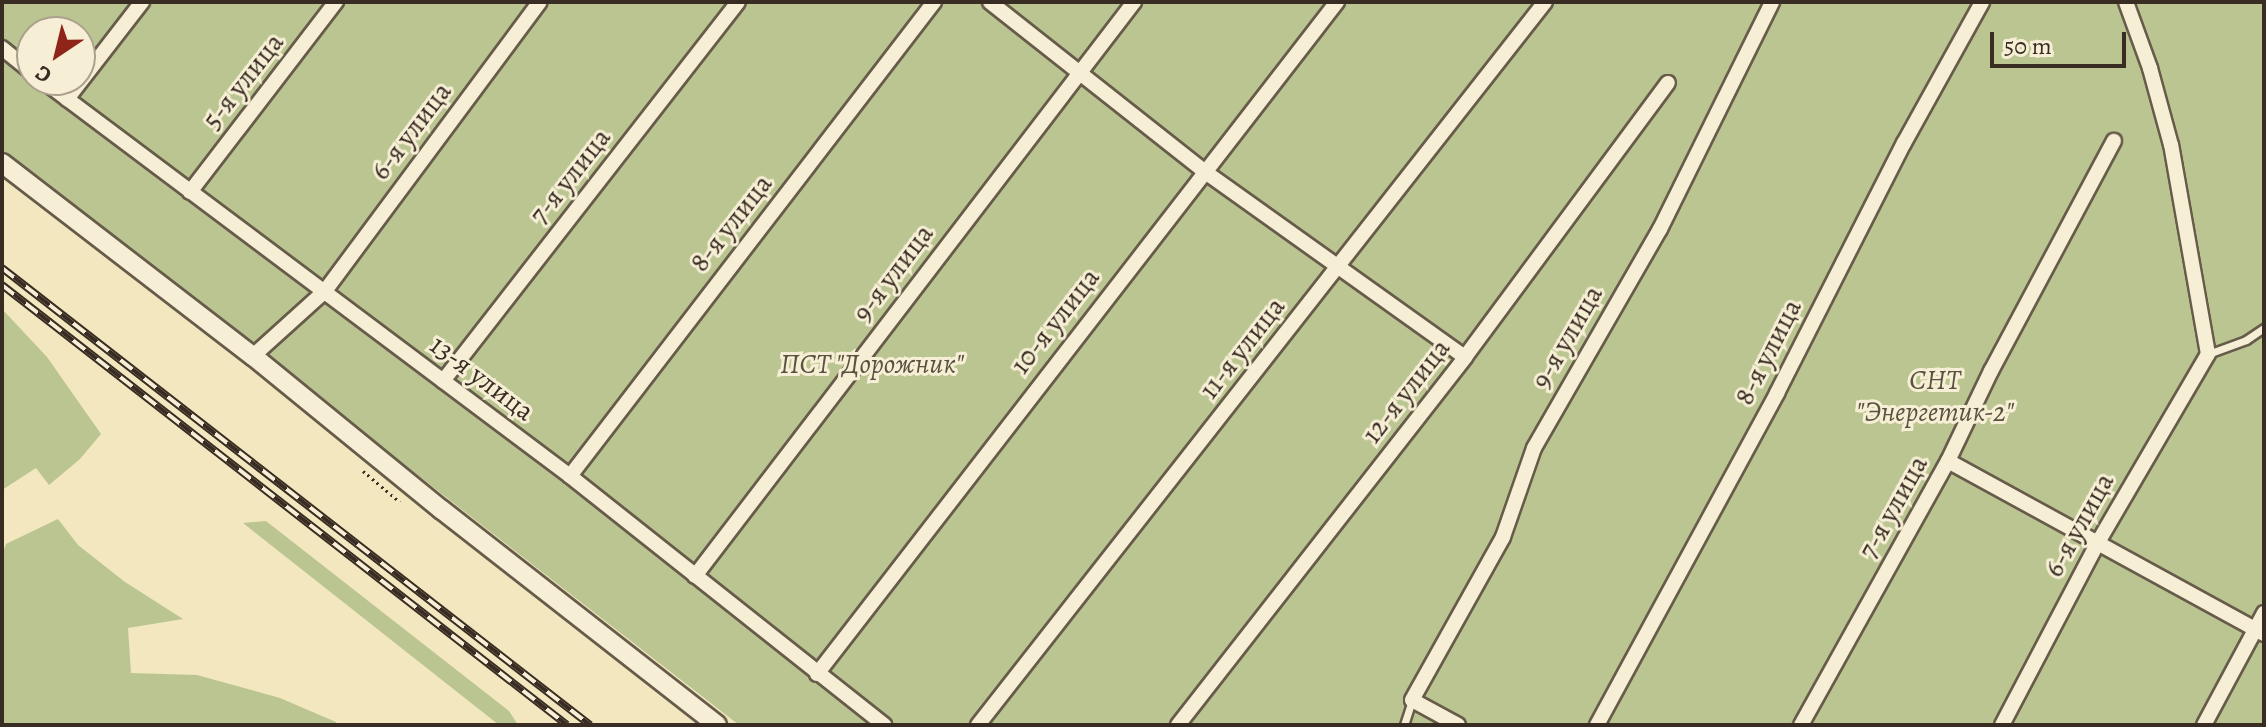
<!DOCTYPE html>
<meta charset="utf-8">
<style>
body{margin:0}
#map{position:relative;width:2266px;height:727px;overflow:hidden;background:#f3e7bf;font-family:Alegreya,serif}
div>[style]{position:absolute}
[style*='--x']{left:calc(var(--x)*1px);top:calc(var(--y)*1px);width:calc(var(--w)*1px);rotate:calc(var(--a)*1deg)}
.green>*{inset:0;background:#bbc592}
.path>*{height:3px;margin-top:-1.5px;transform-origin:0;background:repeating-linear-gradient(90deg,#382c23 0 2px,transparent 0 6px)}
.roads{filter:drop-shadow(2px 0 #675b4a) drop-shadow(-2px 0 #675b4a) drop-shadow(0 2px #675b4a) drop-shadow(0 -2px #675b4a)}
.service>*{height:7px;margin:-3.5px;padding:0 3.5px;transform-origin:3.5px;border-radius:3.5px;background:#f7efd5}
.minor>*{height:14px;margin:-7px;padding:0 7px;transform-origin:7px;border-radius:7px;background:#f7efd5}
.tertiary>*{height:18px;margin:-9px;padding:0 9px;transform-origin:9px;border-radius:9px;background:#f7efd5}
.rail>*{height:8px;margin-top:-4px;transform-origin:0;background:repeating-linear-gradient(90deg,#f7efd5 0 15px,#382c23 0 30px);box-sizing:border-box;border-block:2px solid #382c23}
span{translate:-50% -50%;white-space:nowrap;text-align:center;line-height:1.15;-webkit-text-stroke:6px #f7efd5;paint-order:stroke}
.street-label{font-size:28px;color:#382c23}
.park-label{font-size:28px;color:#59523f;font-style:italic}
.frame{position:absolute;inset:0;border:4px solid #382c23;pointer-events:none}
.north{position:absolute;left:16px;top:16px;width:80px;height:80px;box-sizing:border-box;background:#f7efd5;border:2px solid #aba18e;border-radius:50%;rotate:215deg;font-size:22px;font-weight:700;line-height:32px;text-align:center;color:#382c23}
.north::after{content:'';display:block;margin:auto;width:28px;height:36px;background:#8f2418;clip-path:polygon(50% 0,100% 100%,50% 72%,0 100%)}
.scale{position:absolute;left:1990px;top:32px;width:136px;height:36px;box-sizing:border-box;border:4px solid #382c23;border-top:0;padding-left:10px;font-size:24px;line-height:28px;white-space:nowrap;color:#382c23;-webkit-text-stroke:6px #f7efd5;paint-order:stroke}
</style>
<div id="map">
<div class="green">
<div style="clip-path:polygon(evenodd,2px 2px,2262px 2px,2264px 725px,739px 725px,2px 152px,2px 2px,32px 32px,80px 32px,80px 80px,32px 80px,32px 32px)"></div>
<div style="clip-path:polygon(2px 309px,47px 357px,101px 434px,80px 459px,49px 485px,36px 468px,2px 490px)"></div>
<div style="clip-path:polygon(58px 519px,78px 545px,125px 582px,183px 619px,128px 628px,131px 673px,197px 675px,280px 698px,336px 722px,336px 725px,2px 725px,2px 555px,6px 544px)"></div>
<div style="clip-path:polygon(266px 521px,509px 711px,518px 725px,499px 725px,243px 523px)"></div>
</div>
<div class="path">
<div style="--x:363;--y:471;--w:48;--a:40"></div>
</div>
<div class="roads">
<div class="service">
<div style="--x:2208;--y:354;--w:40;--a:-20.2"></div>
<div style="--x:2246;--y:340;--w:22;--a:-34"></div>
<div style="--x:1404;--y:725;--w:26;--a:-72"></div>
</div>
<div class="minor">
<div style="--x:990;--y:2;--w:273;--a:38.3"></div>
<div style="--x:1204;--y:171;--w:320;--a:35.5"></div>
<div style="--x:2;--y:48;--w:38;--a:39"></div>
<div style="--x:42;--y:80;--w:660;--a:36.87"></div>
<div style="--x:570;--y:476;--w:401;--a:38.4"></div>
<div style="--x:67;--y:99;--w:123;--a:-52.3"></div>
<div style="--x:190;--y:192;--w:240;--a:-52.5"></div>
<div style="--x:253;--y:356;--w:97;--a:-42.1"></div>
<div style="--x:325;--y:291;--w:360;--a:-53.4"></div>
<div style="--x:443;--y:381;--w:480;--a:-52.1"></div>
<div style="--x:1948;--y:461;--w:360;--a:28.7"></div>
<div style="--x:570;--y:476;--w:598;--a:-52.48"></div>
<div style="--x:695;--y:576;--w:723;--a:-52.59"></div>
<div style="--x:817;--y:674;--w:850;--a:-52.27"></div>
<div style="--x:978;--y:725;--w:919;--a:-51.9"></div>
<div style="--x:1178;--y:725;--w:467;--a:-52"></div>
<div style="--x:1465;--y:357;--w:341;--a:-53.5"></div>
<div style="--x:1458;--y:725;--w:52;--a:-151.5"></div>
<div style="--x:1412;--y:700;--w:187;--a:-60.8"></div>
<div style="--x:1503;--y:537;--w:94;--a:-70.8"></div>
<div style="--x:1534;--y:448;--w:253;--a:-60.1"></div>
<div style="--x:1660;--y:229;--w:253;--a:-63.7"></div>
<div style="--x:1597;--y:725;--w:378;--a:-61.5"></div>
<div style="--x:1777;--y:393;--w:280;--a:-63.1"></div>
<div style="--x:1904;--y:143;--w:161;--a:-61"></div>
<div style="--x:1801;--y:725;--w:302;--a:-60.9"></div>
<div style="--x:1948;--y:461;--w:100;--a:-64.5"></div>
<div style="--x:1991;--y:371;--w:261;--a:-61.9"></div>
<div style="--x:2002;--y:725;--w:204;--a:-62.3"></div>
<div style="--x:2097;--y:544;--w:220;--a:-59.7"></div>
<div style="--x:2208;--y:354;--w:212;--a:-100"></div>
<div style="--x:2171;--y:145;--w:80;--a:-105.3"></div>
<div style="--x:2150;--y:68;--w:70;--a:-110"></div>
<div style="--x:2204;--y:725;--w:127;--a:-61.8"></div>
</div>
<div class="tertiary">
<div style="--x:2;--y:163;--w:317;--a:37.6"></div>
<div style="--x:253;--y:356;--w:244;--a:39.2"></div>
<div style="--x:442;--y:510;--w:349;--a:38"></div>
</div>
</div>
<div class="rail">
<div style="--x:2;--y:268;--w:745;--a:37.85"></div>
<div style="--x:2;--y:285;--w:716;--a:37.91"></div>
</div>
<div class="street-label">
<span style="left:243px;top:81px;rotate:-52deg">5-я улица</span>
<span style="left:411px;top:131px;rotate:-53deg">6-я улица</span>
<span style="left:570px;top:176px;rotate:-52deg">7-я улица</span>
<span style="left:731px;top:223px;rotate:-52deg">8-я улица</span>
<span style="left:893px;top:273px;rotate:-53deg">9-я улица</span>
<span style="left:1055px;top:321px;rotate:-52deg">10-я улица</span>
<span style="left:1567px;top:337px;rotate:-60deg">9-я улица</span>
<span style="left:1242px;top:348px;rotate:-52deg">11-я улица</span>
<span style="left:1768px;top:352px;rotate:-63deg">8-я улица</span>
<span style="left:482px;top:378px;rotate:37deg">13-я улица</span>
<span style="left:1406px;top:391px;rotate:-52deg">12-я улица</span>
<span style="left:1893px;top:507px;rotate:-61deg">7-я улица</span>
<span style="left:2079px;top:525px;rotate:-61deg">6-я улица</span>
</div>
<div class="park-label">
<span style="left:872px;top:364px">ПСТ "Дорожник"</span>
<span style="left:1935px;top:396px">СHТ<br>"Энергетик-2"</span>
</div>
<div class="frame"></div>
<div class="north">С</div>
<div class="scale">50 m</div>
</div>
